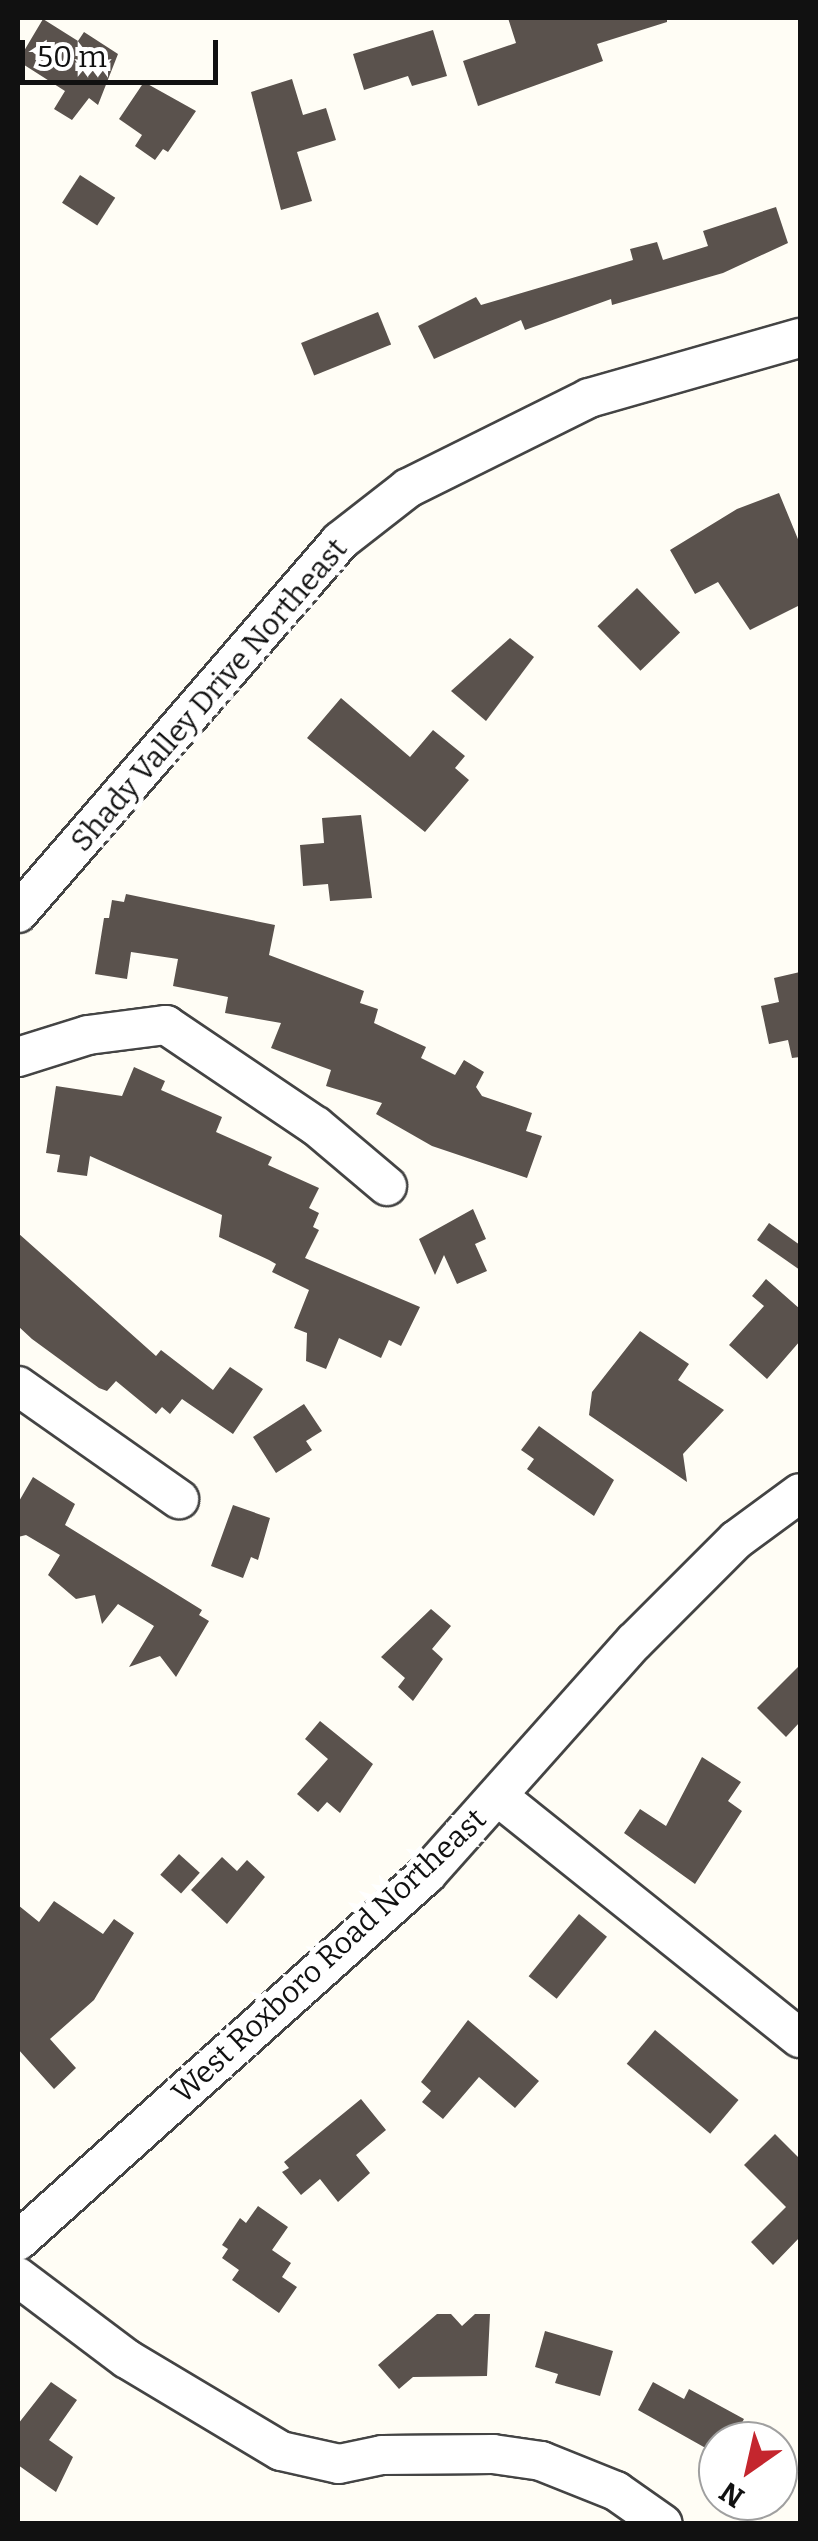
<!DOCTYPE html>
<style>
body{margin:0}
#map{position:relative;width:818px;height:2541px;overflow:hidden;background:#fffdf5;font-family:Bitter,serif}
div>[style]{position:absolute}
[style*='--x']{left:calc(var(--x)*1px);top:calc(var(--y)*1px);width:calc(var(--w)*1px);rotate:calc(var(--a)*1deg)}
.building>*{inset:0;background:#5a524d;transform-origin:0 0}
.roads{filter:drop-shadow(2px 0 #444) drop-shadow(-2px 0 #444) drop-shadow(0 2px #444) drop-shadow(0 -2px #444)}
.minor>*{height:38px;margin:-19px;padding:0 19px;transform-origin:19px;border-radius:19px;background:#fff}
span{translate:-50% -50%;white-space:nowrap;text-align:center;line-height:1.15;-webkit-text-stroke:10px #fff;paint-order:stroke}
.street-label{font-size:30px;color:#111}
.frame{position:absolute;inset:0;border:20px solid #111;pointer-events:none}
.north{position:absolute;left:698px;top:2421px;width:100px;height:100px;box-sizing:border-box;background:#fff;border:2px solid #a0a0a0;border-radius:50%;rotate:214deg;font-size:28px;font-weight:700;line-height:40px;text-align:center;color:#111}
.north::after{content:'';display:block;margin:auto;width:35px;height:45px;background:#c4262e;clip-path:polygon(50% 0,100% 100%,50% 72%,0 100%)}
.scale{position:absolute;left:20px;top:40px;width:198px;height:45px;box-sizing:border-box;border:5px solid #111;border-top:0;padding-left:12px;font-size:30px;line-height:35px;white-space:nowrap;color:#111;-webkit-text-stroke:8px #fff;paint-order:stroke}
</style>
<div id="map">
<div class="building">
<div style="clip-path:polygon(508px 18px,667px 18px,667px 22px,597px 44px,603px 61px,478px 106px,463px 61px,516px 43px)"></div>
<div style="clip-path:polygon(43px 19px,78px 41px,84px 32px,118px 54px,98px 105px,89px 98px,72px 120px,54px 109px,65px 91px,18px 61px)"></div>
<div style="clip-path:polygon(433px 30px,447px 76px,412px 86px,408px 76px,364px 90px,353px 54px)"></div>
<div style="clip-path:polygon(292px 79px,303px 115px,326px 108px,336px 140px,297px 152px,312px 201px,281px 210px,251px 92px)"></div>
<div style="clip-path:polygon(144px 82px,196px 111px,168px 152px,163px 149px,155px 160px,135px 146px,142px 135px,119px 119px)"></div>
<div style="left:80px;top:175px;width:42px;height:33px;rotate:33deg"></div>
<div style="clip-path:polygon(776px 207px,788px 243px,723px 273px,612px 305px,611px 299px,525px 330px,521px 320px,434px 359px,418px 326px,476px 297px,481px 305px,633px 260px,630px 249px,657px 242px,663px 260px,708px 246px,703px 231px)"></div>
<div style="left:378px;top:312px;width:35px;height:83px;rotate:68deg"></div>
<div style="clip-path:polygon(779px 493px,800px 544px,800px 605px,750px 630px,718px 582px,695px 594px,670px 550px,737px 509px)"></div>
<div style="left:637px;top:588px;width:62px;height:55px;rotate:46deg"></div>
<div style="clip-path:polygon(510px 638px,534px 657px,486px 721px,451px 691px)"></div>
<div style="clip-path:polygon(341px 698px,410px 757px,433px 730px,465px 756px,455px 768px,469px 780px,425px 832px,307px 738px)"></div>
<div style="clip-path:polygon(361px 815px,372px 898px,330px 901px,328px 884px,303px 886px,300px 845px,324px 843px,322px 818px)"></div>
<div style="clip-path:polygon(126px 894px,275px 925px,269px 955px,364px 991px,360px 1003px,378px 1009px,374px 1023px,426px 1047px,421px 1058px,455px 1075px,464px 1060px,484px 1072px,476px 1087px,482px 1096px,532px 1113px,526px 1131px,542px 1136px,527px 1178px,432px 1146px,376px 1114px,382px 1103px,326px 1086px,331px 1070px,271px 1048px,281px 1023px,225px 1013px,228px 997px,173px 986px,178px 959px,131px 952px,127px 979px,95px 974px,104px 918px,109px 918px,112px 900px,124px 902px)"></div>
<div style="clip-path:polygon(800px 972px,800px 1057px,792px 1058px,788px 1040px,769px 1044px,761px 1006px,779px 1002px,774px 978px)"></div>
<div style="clip-path:polygon(134px 1067px,165px 1081px,161px 1090px,222px 1117px,216px 1132px,272px 1157px,268px 1165px,319px 1188px,309px 1208px,319px 1213px,313px 1227px,319px 1230px,305px 1258px,420px 1307px,401px 1346px,389px 1340px,381px 1358px,339px 1338px,326px 1369px,306px 1361px,307px 1333px,294px 1328px,309px 1290px,272px 1272px,276px 1264px,269px 1260px,219px 1237px,222px 1215px,90px 1156px,87px 1176px,57px 1172px,60px 1155px,46px 1153px,56px 1086px,122px 1096px)"></div>
<div style="clip-path:polygon(473px 1209px,486px 1239px,475px 1244px,487px 1271px,457px 1284px,444px 1255px,435px 1275px,419px 1239px)"></div>
<div style="clip-path:polygon(769px 1223px,800px 1245px,800px 1270px,757px 1240px)"></div>
<div style="clip-path:polygon(18px 1233px,156px 1356px,161px 1350px,213px 1390px,230px 1367px,263px 1389px,233px 1434px,182px 1399px,170px 1414px,162px 1407px,156px 1414px,116px 1381px,107px 1391px,99px 1388px,32px 1339px,18px 1326px)"></div>
<div style="clip-path:polygon(766px 1279px,800px 1309px,800px 1341px,767px 1379px,729px 1345px,764px 1306px,752px 1296px)"></div>
<div style="clip-path:polygon(640px 1331px,689px 1364px,678px 1380px,724px 1410px,683px 1454px,687px 1482px,589px 1415px,592px 1392px)"></div>
<div style="clip-path:polygon(304px 1404px,322px 1431px,306px 1441px,312px 1450px,276px 1473px,253px 1437px)"></div>
<div style="clip-path:polygon(539px 1426px,614px 1480px,594px 1516px,527px 1469px,534px 1459px,521px 1450px)"></div>
<div style="clip-path:polygon(33px 1477px,75px 1504px,65px 1525px,202px 1610px,199px 1615px,209px 1621px,176px 1677px,160px 1656px,129px 1667px,154px 1626px,118px 1604px,102px 1624px,95px 1595px,76px 1599px,48px 1575px,60px 1555px,26px 1535px,18px 1537px,18px 1503px)"></div>
<div style="clip-path:polygon(233px 1505px,270px 1518px,258px 1560px,251px 1557px,243px 1578px,211px 1566px)"></div>
<div style="clip-path:polygon(431px 1609px,451px 1626px,432px 1649px,443px 1659px,413px 1701px,398px 1687px,405px 1678px,381px 1657px)"></div>
<div style="clip-path:polygon(800px 1665px,800px 1722px,786px 1737px,757px 1708px)"></div>
<div style="clip-path:polygon(320px 1721px,373px 1764px,340px 1813px,327px 1802px,318px 1812px,297px 1794px,328px 1759px,305px 1739px)"></div>
<div style="clip-path:polygon(702px 1757px,741px 1782px,728px 1801px,742px 1811px,695px 1884px,624px 1833px,640px 1809px,666px 1826px)"></div>
<div style="left:179px;top:1854px;width:28px;height:28px;rotate:42deg"></div>
<div style="clip-path:polygon(222px 1857px,237px 1871px,247px 1860px,265px 1877px,227px 1924px,191px 1890px)"></div>
<div style="clip-path:polygon(54px 1901px,103px 1934px,114px 1919px,134px 1933px,94px 2000px,50px 2039px,76px 2068px,54px 2089px,18px 2049px,18px 1905px,39px 1922px)"></div>
<div style="left:579px;top:1914px;width:36px;height:80px;rotate:39deg"></div>
<div style="clip-path:polygon(468px 2020px,539px 2081px,515px 2108px,479px 2077px,443px 2119px,422px 2102px,431px 2091px,421px 2082px)"></div>
<div style="left:655px;top:2030px;width:109px;height:44px;rotate:40deg"></div>
<div style="clip-path:polygon(361px 2099px,386px 2130px,356px 2155px,370px 2173px,338px 2202px,320px 2179px,301px 2195px,282px 2172px,289px 2168px,284px 2162px)"></div>
<div style="clip-path:polygon(775px 2134px,800px 2159px,800px 2237px,773px 2265px,751px 2242px,786px 2207px,744px 2165px)"></div>
<div style="clip-path:polygon(258px 2206px,288px 2227px,272px 2250px,291px 2263px,282px 2277px,297px 2287px,279px 2313px,232px 2280px,239px 2270px,222px 2258px,228px 2249px,222px 2245px,240px 2218px,246px 2223px)"></div>
<div style="clip-path:polygon(437px 2314px,451px 2314px,462px 2326px,475px 2314px,490px 2314px,487px 2376px,413px 2377px,399px 2389px,378px 2365px)"></div>
<div style="clip-path:polygon(545px 2331px,613px 2351px,600px 2396px,555px 2383px,558px 2374px,535px 2367px)"></div>
<div style="clip-path:polygon(51px 2382px,77px 2400px,49px 2440px,73px 2457px,56px 2492px,18px 2465px,18px 2424px)"></div>
<div style="clip-path:polygon(653px 2382px,684px 2399px,689px 2389px,744px 2419px,732px 2441px,718px 2441px,718px 2455px,638px 2410px)"></div>
</div>
<div class="roads">
<div class="minor">
<div style="--x:18;--y:913;--w:492;--a:-49.1"></div>
<div style="--x:340;--y:541;--w:86;--a:-37.9"></div>
<div style="--x:408;--y:488;--w:202;--a:-26.4"></div>
<div style="--x:589;--y:398;--w:219;--a:-15.9"></div>
<div style="--x:18;--y:1057;--w:73;--a:-17.4"></div>
<div style="--x:88;--y:1035;--w:79;--a:-7.3"></div>
<div style="--x:166;--y:1025;--w:181;--a:34"></div>
<div style="--x:316;--y:1126;--w:93;--a:40.2"></div>
<div style="--x:18;--y:1386;--w:197;--a:35.1"></div>
<div style="--x:500;--y:1798;--w:384;--a:38.7"></div>
<div style="--x:18;--y:2241;--w:550;--a:-41.9"></div>
<div style="--x:427;--y:1874;--w:311;--a:-48.3"></div>
<div style="--x:634;--y:1642;--w:144;--a:-45"></div>
<div style="--x:736;--y:1540;--w:79;--a:-36.3"></div>
<div style="--x:18;--y:2277;--w:136;--a:37"></div>
<div style="--x:127;--y:2359;--w:179;--a:30.9"></div>
<div style="--x:281;--y:2451;--w:59;--a:12.6"></div>
<div style="--x:339;--y:2464;--w:44;--a:-11.8"></div>
<div style="--x:382;--y:2455;--w:111;--a:-0.5"></div>
<div style="--x:493;--y:2454;--w:49;--a:8.3"></div>
<div style="--x:541;--y:2461;--w:81;--a:21.8"></div>
<div style="--x:616;--y:2491;--w:57;--a:35.1"></div>
</div>
</div>
<div class="street-label">
<span style="left:209px;top:695px;rotate:-49deg">Shady Valley Drive Northeast</span>
<span style="left:329px;top:1956px;rotate:-43deg">West Roxboro Road Northeast</span>
</div>
<div class="frame"></div>
<div class="north">N</div>
<div class="scale">50 m</div>
</div>
